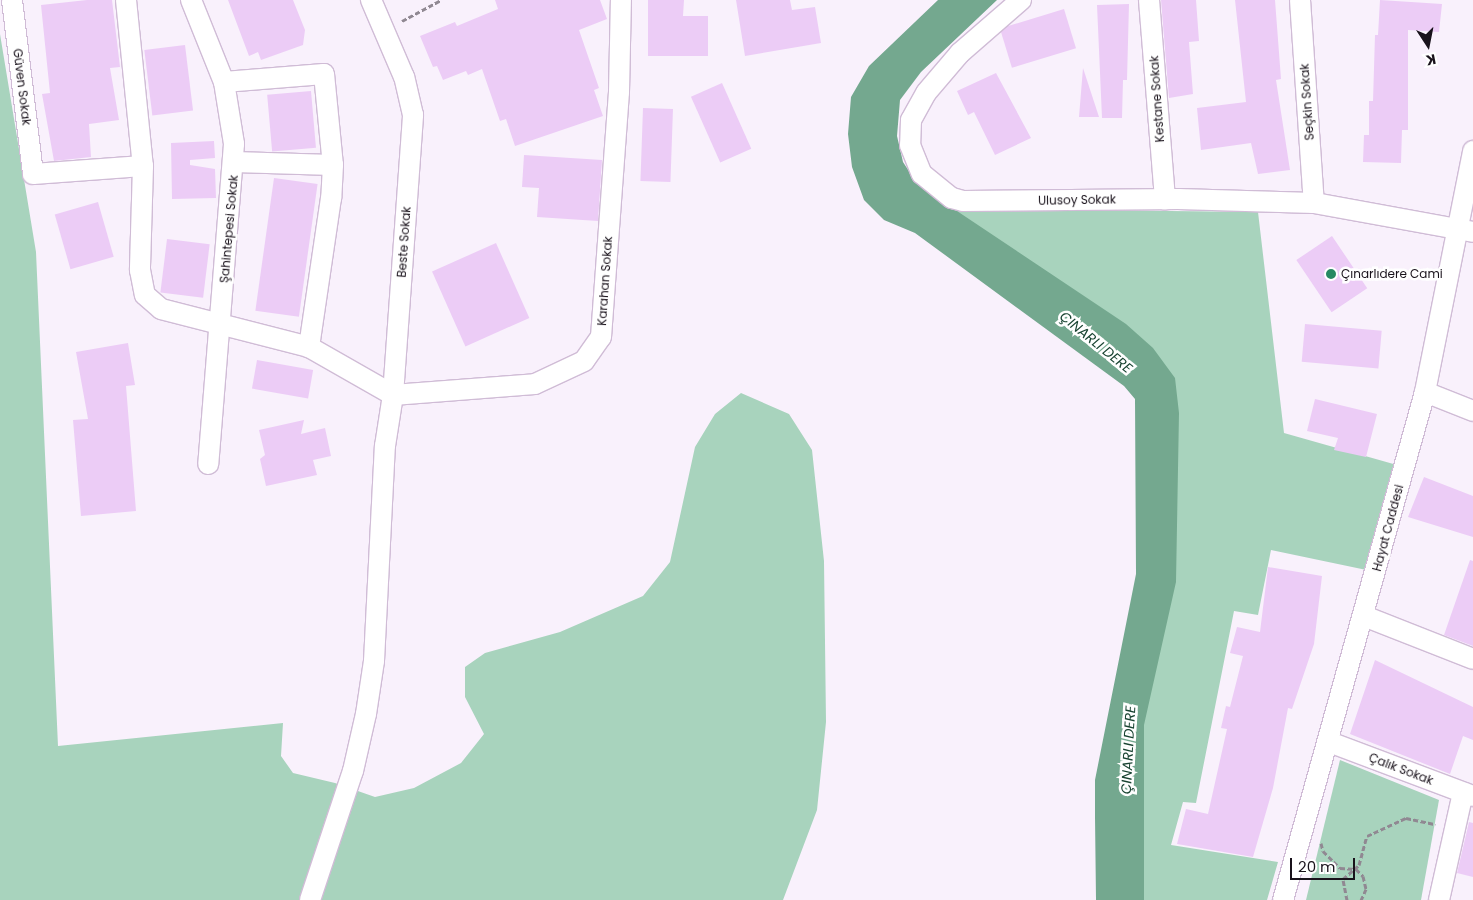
<!DOCTYPE html>
<meta charset="utf-8">
<style>
body{margin:0}
#map{position:relative;width:1473px;height:900px;overflow:hidden;background:#f9f1fc;font-family:Poppins,sans-serif}
div>[style]{position:absolute}
[style*='--x']{left:calc(var(--x)*1px);top:calc(var(--y)*1px);width:calc(var(--w)*1px);rotate:calc(var(--a)*1deg)}
.green>*{inset:0;background:#a8d3bd}
.water>*{inset:0;background:#74a88f}
.building>*{inset:0;background:#ecccf6;transform-origin:0 0}
.path>*{height:3px;margin-top:-1.5px;transform-origin:0;background:repeating-linear-gradient(90deg,#908892 0 5px,transparent 0 7.5px)}
.roads{filter:drop-shadow(1px 0 #d0bcd6) drop-shadow(-1px 0 #d0bcd6) drop-shadow(0 1px #d0bcd6) drop-shadow(0 -1px #d0bcd6)}
.minor>*{height:20px;margin:-10px;padding:0 10px;transform-origin:10px;border-radius:10px;background:#fff}
.dots>*{width:14px;height:14px;translate:-50% -50%;box-sizing:border-box;border:2px solid #fff;border-radius:50%}
span{translate:-50% -50%;white-space:nowrap;text-align:center;line-height:1.15;-webkit-text-stroke:5px #fff;paint-order:stroke}
.street-label{font-size:12px;color:#19121b}
.poi-label{font-size:12px;color:#19121b}
.left{translate:0 -50%;text-align:left}
.water-label{font-size:14px;color:#184331;font-style:italic}
.north{position:absolute;left:1403px;top:20px;width:50px;height:50px;-webkit-text-stroke:4px #fff;paint-order:stroke;rotate:169deg;font-size:14px;font-weight:700;line-height:20px;text-align:center;color:#19121b}
.north::after{content:'';display:block;margin:auto;width:18px;height:22px;background:#19121b;clip-path:polygon(50% 0,100% 100%,50% 72%,0 100%)}
.scale{position:absolute;left:1290px;top:858px;width:65px;height:22px;box-sizing:border-box;border:2px solid #19121b;border-top:0;padding-left:6px;font-size:15px;line-height:18px;white-space:nowrap;color:#19121b;-webkit-text-stroke:4px #fff;paint-order:stroke}
</style>
<div id="map">
<div class="green">
<div style="clip-path:polygon(0 34px,36px 252px,58px 746px,283px 723px,281px 756px,293px 773px,335px 783px,375px 797px,414px 788px,461px 763px,484px 734px,465px 697px,465px 667px,485px 653px,560px 632px,643px 596px,670px 562px,695px 447px,715px 414px,741px 393px,789px 414px,812px 450px,824px 561px,826px 722px,817px 810px,783px 900px,0 900px)"></div>
<div style="clip-path:polygon(901px 208px,1258px 212px,1284px 433px,1404px 467px,1376px 572px,1271px 550px,1258px 615px,1234px 611px,1196px 803px,1183px 802px,1171px 845px,1278px 862px,1267px 900px,1125px 900px,1153px 405px)"></div>
<div style="clip-path:polygon(1340px 760px,1439px 800px,1421px 900px,1306px 900px)"></div>
</div>
<div class="water">
<div style="clip-path:polygon(938px 0,997px 0,921px 72px,900px 100px,897px 136px,903px 162px,914px 179px,939px 199px,1126px 324px,1153px 348px,1175px 378px,1179px 413px,1176px 582px,1144px 725px,1144px 900px,1096px 900px,1095px 817px,1095px 780px,1136px 574px,1135px 399px,1124px 386px,915px 233px,884px 220px,864px 200px,852px 167px,848px 134px,851px 97px,869px 66px)"></div>
</div>
<div class="building">
<div style="clip-path:polygon(87px 0,112px 0,120px 67px,110px 68px,119px 120px,89px 124px,91px 157px,54px 161px,42px 94px,50px 93px,41px 5px)"></div>
<div style="clip-path:polygon(228px 0,293px 0,305px 30px,303px 45px,261px 60px,258px 52px,249px 56px)"></div>
<div style="clip-path:polygon(495px 0,600px 0,607px 19px,579px 30px,599px 88px,594px 90px,603px 116px,515px 146px,506px 119px,500px 121px,482px 69px,468px 75px,466px 71px,443px 80px,437px 66px,433px 67px,420px 36px,455px 22px,457px 26px,498px 9px)"></div>
<div style="clip-path:polygon(648px 0,684px 0,683px 16px,708px 16px,708px 56px,648px 56px)"></div>
<div style="clip-path:polygon(736px 0,790px 0,792px 10px,815px 7px,821px 43px,745px 56px)"></div>
<div style="clip-path:polygon(1161px 0,1196px 0,1199px 41px,1189px 42px,1193px 94px,1169px 98px)"></div>
<div style="clip-path:polygon(1235px 0,1275px 0,1281px 79px,1276px 80px,1290px 170px,1258px 174px,1251px 143px,1201px 150px,1197px 108px,1246px 102px)"></div>
<div style="clip-path:polygon(1380px 0,1442px 4px,1439px 32px,1408px 30px,1408px 130px,1402px 130px,1401px 163px,1363px 162px,1364px 135px,1369px 135px,1369px 101px,1373px 101px,1375px 35px,1378px 35px)"></div>
<div style="clip-path:polygon(1129px 4px,1127px 80px,1123px 80px,1122px 118px,1102px 118px,1097px 5px)"></div>
<div style="left:1064px;top:9px;width:41px;height:67px;rotate:73deg"></div>
<div style="left:185px;top:45px;width:66px;height:41px;rotate:83deg"></div>
<div style="clip-path:polygon(1083px 68px,1099px 117px,1079px 117px)"></div>
<div style="clip-path:polygon(996px 73px,1031px 138px,995px 155px,974px 112px,968px 115px,957px 91px)"></div>
<div style="left:722px;top:83px;width:72px;height:34px;rotate:66deg"></div>
<div style="left:311px;top:91px;width:57px;height:44px;rotate:85deg"></div>
<div style="left:643px;top:108px;width:30px;height:73px;rotate:2deg"></div>
<div style="clip-path:polygon(214px 141px,215px 158px,190px 160px,190px 165px,215px 169px,216px 198px,172px 199px,171px 143px)"></div>
<div style="clip-path:polygon(524px 155px,602px 160px,598px 221px,537px 217px,539px 188px,522px 187px)"></div>
<div style="left:274px;top:178px;width:44px;height:134px;rotate:8deg"></div>
<div style="left:98px;top:202px;width:57px;height:45px;rotate:74deg"></div>
<div style="left:1332px;top:236px;width:63px;height:43px;rotate:56deg"></div>
<div style="left:167px;top:239px;width:43px;height:54px;rotate:7deg"></div>
<div style="left:496px;top:243px;width:82px;height:70px;rotate:66deg"></div>
<div style="left:1305px;top:324px;width:77px;height:38px;rotate:5deg"></div>
<div style="clip-path:polygon(128px 343px,135px 385px,126px 386px,136px 511px,81px 516px,73px 420px,88px 419px,76px 352px)"></div>
<div style="left:257px;top:360px;width:57px;height:29px;rotate:10deg"></div>
<div style="clip-path:polygon(1315px 399px,1377px 414px,1366px 457px,1334px 450px,1338px 438px,1307px 431px)"></div>
<div style="clip-path:polygon(304px 420px,301px 434px,325px 428px,331px 456px,313px 460px,317px 475px,266px 486px,260px 459px,265px 455px,259px 430px)"></div>
<div style="clip-path:polygon(1424px 477px,1473px 496px,1473px 537px,1408px 517px)"></div>
<div style="clip-path:polygon(1470px 560px,1473px 561px,1473px 646px,1444px 635px)"></div>
<div style="clip-path:polygon(1268px 567px,1322px 576px,1314px 644px,1292px 709px,1288px 708px,1273px 788px,1253px 857px,1177px 844px,1186px 809px,1208px 814px,1227px 729px,1221px 728px,1226px 706px,1230px 707px,1243px 656px,1230px 653px,1237px 627px,1260px 632px)"></div>
<div style="clip-path:polygon(1375px 660px,1473px 707px,1473px 740px,1463px 736px,1450px 774px,1350px 734px)"></div>
<div style="clip-path:polygon(1469px 822px,1473px 823px,1473px 877px,1457px 873px)"></div>
</div>
<div class="path">
<div style="--x:402;--y:21;--w:44;--a:-28.3"></div>
<div style="--x:1321;--y:843;--w:8;--a:76"></div>
<div style="--x:1323;--y:851;--w:24;--a:45"></div>
<div style="--x:1340;--y:868;--w:16;--a:4"></div>
<div style="--x:1356;--y:869;--w:10;--a:45"></div>
<div style="--x:1363;--y:876;--w:13;--a:77"></div>
<div style="--x:1366;--y:889;--w:12;--a:114"></div>
<div style="--x:1347;--y:900;--w:21;--a:-101"></div>
<div style="--x:1343;--y:879;--w:21;--a:-41"></div>
<div style="--x:1359;--y:865;--w:30;--a:-75"></div>
<div style="--x:1367;--y:836;--w:43;--a:-24.8"></div>
<div style="--x:1406;--y:818;--w:30;--a:12"></div>
</div>
<div class="roads">
<div class="minor">
<div style="--x:12;--y:0;--w:175;--a:83.1"></div>
<div style="--x:33;--y:174;--w:110;--a:-4.2"></div>
<div style="--x:126;--y:0;--w:167;--a:84.2"></div>
<div style="--x:143;--y:166;--w:104;--a:91.7"></div>
<div style="--x:140;--y:270;--w:25;--a:79"></div>
<div style="--x:145;--y:295;--w:21;--a:41"></div>
<div style="--x:161;--y:309;--w:153;--a:14.4"></div>
<div style="--x:309;--y:347;--w:97;--a:29.7"></div>
<div style="--x:393;--y:395;--w:281;--a:-85.9"></div>
<div style="--x:413;--y:115;--w:39;--a:-103"></div>
<div style="--x:404;--y:77;--w:84;--a:-113.2"></div>
<div style="--x:191;--y:0;--w:88;--a:68.1"></div>
<div style="--x:224;--y:82;--w:63;--a:80.8"></div>
<div style="--x:234;--y:144;--w:321;--a:94.6"></div>
<div style="--x:1021;--y:0;--w:81;--a:139"></div>
<div style="--x:960;--y:53;--w:52;--a:130.4"></div>
<div style="--x:926;--y:93;--w:31;--a:119"></div>
<div style="--x:911;--y:120;--w:25;--a:92"></div>
<div style="--x:910;--y:145;--w:31;--a:68"></div>
<div style="--x:922;--y:174;--w:38;--a:39"></div>
<div style="--x:952;--y:198;--w:11;--a:15"></div>
<div style="--x:963;--y:201;--w:215;--a:-0.5"></div>
<div style="--x:1178;--y:199;--w:136;--a:1.7"></div>
<div style="--x:1314;--y:203;--w:162;--a:10.3"></div>
<div style="--x:1149;--y:0;--w:200;--a:85.4"></div>
<div style="--x:1300;--y:0;--w:203;--a:86.1"></div>
<div style="--x:224;--y:82;--w:100;--a:-4.6"></div>
<div style="--x:324;--y:74;--w:91;--a:84.4"></div>
<div style="--x:333;--y:165;--w:33;--a:93"></div>
<div style="--x:331;--y:198;--w:151;--a:98.4"></div>
<div style="--x:234;--y:162;--w:99;--a:1.7"></div>
<div style="--x:1425;--y:392;--w:52;--a:21.6"></div>
<div style="--x:1364;--y:616;--w:117;--a:21.5"></div>
<div style="--x:1329;--y:742;--w:154;--a:20.6"></div>
<div style="--x:310;--y:900;--w:136;--a:-71.6"></div>
<div style="--x:353;--y:771;--w:58;--a:-77.2"></div>
<div style="--x:366;--y:714;--w:54;--a:-81.4"></div>
<div style="--x:374;--y:661;--w:215;--a:-87.1"></div>
<div style="--x:385;--y:446;--w:52;--a:-81.1"></div>
<div style="--x:393;--y:395;--w:142;--a:-4.4"></div>
<div style="--x:535;--y:384;--w:54;--a:-25.1"></div>
<div style="--x:584;--y:361;--w:29;--a:-55"></div>
<div style="--x:601;--y:337;--w:246;--a:-85.8"></div>
<div style="--x:619;--y:92;--w:92;--a:-88.8"></div>
<div style="--x:1283;--y:900;--w:527;--a:-74.38"></div>
<div style="--x:1425;--y:392;--w:246;--a:-78.7"></div>
<div style="--x:1439;--y:900;--w:110;--a:-77.4"></div>
</div>
</div>
<div class="dots">
<div style="left:1331px;top:274px;background:#278963"></div>
</div>
<div class="street-label">
<span style="left:22px;top:87px;rotate:83deg">Güven Sokak</span>
<span style="left:1157px;top:99px;rotate:-94deg">Kestane Sokak</span>
<span style="left:1307px;top:102px;rotate:-94deg">Seçkin Sokak</span>
<span style="left:1077px;top:200px;rotate:-1deg">Ulusoy Sokak</span>
<span style="left:229px;top:229px;rotate:-85deg">Şahintepesi Sokak</span>
<span style="left:404px;top:242px;rotate:-86deg">Beste Sokak</span>
<span style="left:605px;top:281px;rotate:-86deg">Karahan Sokak</span>
<span style="left:1388px;top:528px;rotate:-75deg">Hayat Caddesi</span>
<span style="left:1401px;top:769px;rotate:21deg">Çalık Sokak</span>
</div>
<div class="poi-label">
<span class="left" style="left:1341px;top:274px">Çınarlıdere Cami</span>
</div>
<div class="water-label">
<span style="left:1096px;top:342px;rotate:39deg">ÇINARLI DERE</span>
<span style="left:1128px;top:750px;rotate:-87deg">ÇINARLI DERE</span>
</div>
<div class="north">K</div>
<div class="scale">20 m</div>
</div>
